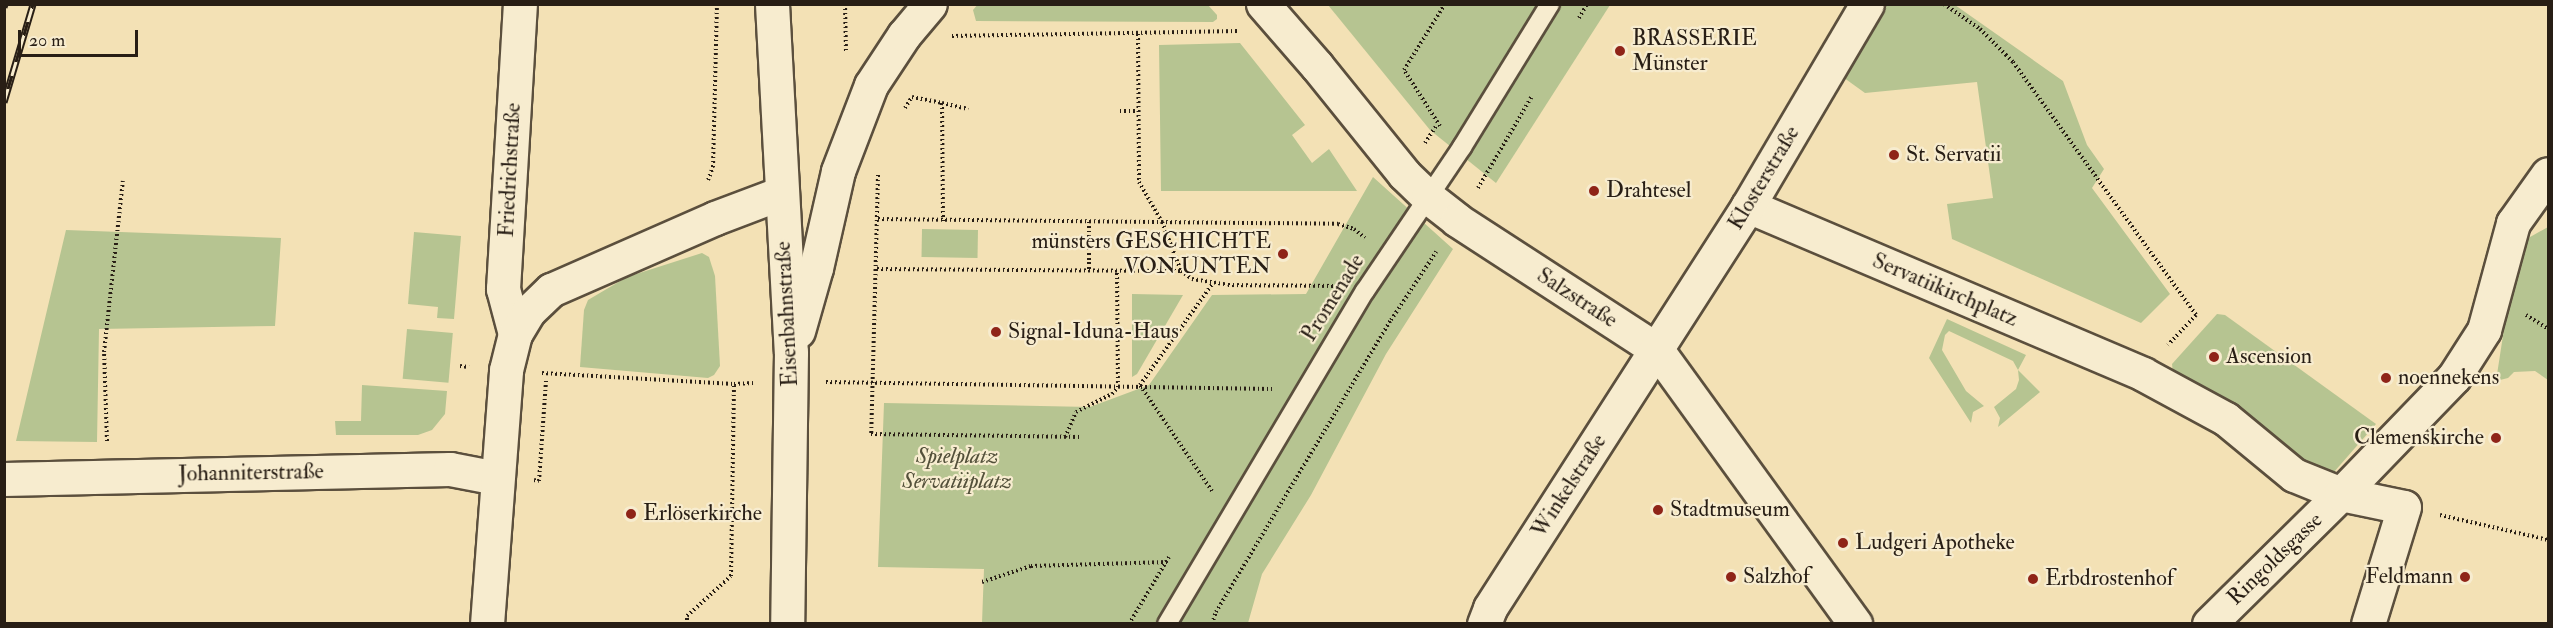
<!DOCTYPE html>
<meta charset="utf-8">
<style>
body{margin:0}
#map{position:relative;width:2553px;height:628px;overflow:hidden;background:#f3e1b5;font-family:"IM FELL Double Pica",serif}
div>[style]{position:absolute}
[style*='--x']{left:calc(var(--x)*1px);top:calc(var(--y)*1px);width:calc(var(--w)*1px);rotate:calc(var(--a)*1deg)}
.green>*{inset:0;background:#b6c491;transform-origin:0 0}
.path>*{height:4px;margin-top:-2px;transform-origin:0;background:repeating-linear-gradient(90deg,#281e15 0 1.5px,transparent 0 4.5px)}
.roads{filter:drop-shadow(2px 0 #5b4f3d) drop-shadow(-2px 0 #5b4f3d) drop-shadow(0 2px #5b4f3d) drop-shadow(0 -2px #5b4f3d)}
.lane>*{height:18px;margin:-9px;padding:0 9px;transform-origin:9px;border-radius:9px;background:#f7eccf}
.street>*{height:33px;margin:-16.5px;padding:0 16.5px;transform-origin:16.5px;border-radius:16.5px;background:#f7eccf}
.secondary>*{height:33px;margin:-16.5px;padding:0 16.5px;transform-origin:16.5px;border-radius:16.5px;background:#f7eccf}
.rail>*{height:7px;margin-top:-3.5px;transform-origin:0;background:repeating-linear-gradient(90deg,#f7eccf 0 14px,#281e15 0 28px);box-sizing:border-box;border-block:2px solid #281e15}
.dots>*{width:16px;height:16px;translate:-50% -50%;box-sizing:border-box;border:3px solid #f7eccf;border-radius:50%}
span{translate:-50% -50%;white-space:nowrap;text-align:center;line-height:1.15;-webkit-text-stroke:4.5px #f7eccf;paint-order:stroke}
.poi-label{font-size:22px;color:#281e15}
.left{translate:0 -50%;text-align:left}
.right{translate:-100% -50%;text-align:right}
.street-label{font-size:22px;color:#281e15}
.park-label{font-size:22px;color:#53503a;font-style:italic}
.frame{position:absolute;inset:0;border:6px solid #281e15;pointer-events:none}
.scale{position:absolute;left:18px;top:30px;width:120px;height:27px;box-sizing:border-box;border:3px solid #281e15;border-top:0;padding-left:8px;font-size:18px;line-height:21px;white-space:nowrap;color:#281e15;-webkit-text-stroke:4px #f7eccf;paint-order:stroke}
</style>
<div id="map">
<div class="green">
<div style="clip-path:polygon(978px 4px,1208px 5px,1217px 15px,1217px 19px,1213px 22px,976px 21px,973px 10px)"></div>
<div style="clip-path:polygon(1328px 5px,1610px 5px,1496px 183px,1430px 130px)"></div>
<div style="clip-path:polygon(1883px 5px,1955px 5px,2063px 81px,2087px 145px,2104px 169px,2092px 188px,2170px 294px,2141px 323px,1952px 239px,1947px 204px,1993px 198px,1977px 82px,1865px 93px,1840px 75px)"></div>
<div style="clip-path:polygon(1240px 43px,1305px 125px,1292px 135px,1312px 163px,1329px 149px,1357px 191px,1161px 191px,1159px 45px)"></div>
<div style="clip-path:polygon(1373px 177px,1453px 249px,1386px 354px,1311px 495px,1262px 574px,1248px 623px,982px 623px,984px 569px,878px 567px,884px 403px,1090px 407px,1149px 385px,1212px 295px,1306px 294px)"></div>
<div style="clip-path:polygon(2548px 227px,2548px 380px,2535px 371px,2514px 372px,2508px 378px,2496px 381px,2508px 303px,2523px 241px)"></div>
<div style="left:922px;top:229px;width:56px;height:28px;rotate:1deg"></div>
<div style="clip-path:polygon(66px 230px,281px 238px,275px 326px,99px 329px,97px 442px,16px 441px)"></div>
<div style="clip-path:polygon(414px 232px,461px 236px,454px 319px,437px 318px,438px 307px,408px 304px)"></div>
<div style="clip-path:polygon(702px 253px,709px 257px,715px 276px,720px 366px,714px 375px,708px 378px,580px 367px,584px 310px,588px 300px,627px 277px)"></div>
<div style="clip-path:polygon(1132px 294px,1183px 295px,1137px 374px,1132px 377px)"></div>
<div style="clip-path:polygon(2217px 314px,2225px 315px,2376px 424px,2327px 480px,2173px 373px,2172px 364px)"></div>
<div style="clip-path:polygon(1947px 319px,2026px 355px,2018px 370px,2040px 392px,1998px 427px,2000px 418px,1994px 407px,2016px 389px,2019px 380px,2018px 370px,2013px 361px,1949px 331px,1945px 335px,1942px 350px,1966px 391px,1984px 406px,1973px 412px,1971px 423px,1929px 358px)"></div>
<div style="left:407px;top:329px;width:46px;height:50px;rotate:5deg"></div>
<div style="clip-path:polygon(362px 385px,447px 391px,445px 414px,432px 430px,418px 435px,336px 435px,335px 421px,361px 421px)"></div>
</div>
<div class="path">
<div style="--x:845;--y:4;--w:48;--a:88.8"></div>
<div style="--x:1944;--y:4;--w:44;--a:34.8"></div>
<div style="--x:1980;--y:29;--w:47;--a:45"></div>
<div style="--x:2013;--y:62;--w:312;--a:54.1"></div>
<div style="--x:2196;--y:315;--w:41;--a:133"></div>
<div style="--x:1579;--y:18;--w:16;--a:-60"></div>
<div style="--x:1138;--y:34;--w:148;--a:89.6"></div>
<div style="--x:1139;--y:182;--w:46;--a:60.1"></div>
<div style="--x:1162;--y:222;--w:53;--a:68.8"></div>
<div style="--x:952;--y:36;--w:286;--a:-1"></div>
<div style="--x:942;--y:103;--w:27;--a:13"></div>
<div style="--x:905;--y:108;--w:13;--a:-58"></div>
<div style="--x:912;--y:97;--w:31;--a:11"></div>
<div style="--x:942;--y:103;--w:118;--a:89.5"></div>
<div style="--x:1120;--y:111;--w:17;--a:0"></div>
<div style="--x:1440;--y:126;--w:67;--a:-122.7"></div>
<div style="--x:1404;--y:70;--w:78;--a:-58.2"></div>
<div style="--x:1425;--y:143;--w:20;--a:-57"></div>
<div style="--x:878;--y:175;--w:259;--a:91.5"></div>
<div style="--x:871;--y:434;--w:210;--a:0.8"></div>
<div style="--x:708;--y:180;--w:14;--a:-69"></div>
<div style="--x:713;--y:167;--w:163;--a:-88.6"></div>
<div style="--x:1478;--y:188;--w:107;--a:-59.6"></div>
<div style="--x:878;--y:219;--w:460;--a:0.6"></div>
<div style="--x:1338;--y:224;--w:17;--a:17"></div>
<div style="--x:1354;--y:229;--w:14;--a:39"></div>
<div style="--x:1089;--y:222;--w:49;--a:90"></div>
<div style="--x:877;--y:269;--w:304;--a:0.4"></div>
<div style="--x:1181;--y:271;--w:14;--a:36"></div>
<div style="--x:1192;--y:279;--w:36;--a:9"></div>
<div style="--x:1228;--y:285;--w:107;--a:0.5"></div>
<div style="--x:2526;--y:315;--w:26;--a:32"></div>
<div style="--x:460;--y:366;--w:9;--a:6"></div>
<div style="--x:542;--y:373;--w:192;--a:3.3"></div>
<div style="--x:734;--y:384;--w:19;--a:-3"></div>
<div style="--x:826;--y:382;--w:446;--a:0.9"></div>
<div style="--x:1065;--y:437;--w:27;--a:-66"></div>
<div style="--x:1076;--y:412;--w:40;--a:-26.6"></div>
<div style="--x:1112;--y:394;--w:9;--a:-49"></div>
<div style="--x:1118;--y:387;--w:116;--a:-90.5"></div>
<div style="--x:107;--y:441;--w:89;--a:-91.9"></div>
<div style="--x:104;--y:352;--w:172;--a:-83.7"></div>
<div style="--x:534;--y:480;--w:5;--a:11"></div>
<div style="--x:539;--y:481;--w:101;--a:-86"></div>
<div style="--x:1212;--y:491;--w:128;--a:-124.2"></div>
<div style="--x:1140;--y:385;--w:125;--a:-54.4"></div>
<div style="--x:2440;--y:515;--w:111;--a:13"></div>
<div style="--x:982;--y:582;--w:52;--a:-18.1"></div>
<div style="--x:1031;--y:566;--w:137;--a:-1.7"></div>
<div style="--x:687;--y:624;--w:8;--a:-90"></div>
<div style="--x:687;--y:616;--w:59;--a:-42.3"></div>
<div style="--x:731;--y:576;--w:192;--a:-89.1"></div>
<div style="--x:1129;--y:624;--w:78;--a:-59.2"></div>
<div style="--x:1212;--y:624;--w:13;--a:-72"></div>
<div style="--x:1216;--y:612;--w:340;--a:-59.1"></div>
<div style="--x:1391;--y:320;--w:82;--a:-56.5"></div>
</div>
<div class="roads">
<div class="lane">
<div style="--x:1167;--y:624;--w:387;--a:-59.3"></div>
<div style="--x:1365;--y:291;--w:174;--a:-56"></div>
<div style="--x:1462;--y:147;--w:168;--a:-58.4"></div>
</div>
<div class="street">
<div style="--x:1263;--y:4;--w:82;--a:48.9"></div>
<div style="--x:1317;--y:66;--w:139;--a:51.1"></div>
<div style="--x:1404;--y:174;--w:33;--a:44"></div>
<div style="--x:1428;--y:197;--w:37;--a:38"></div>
<div style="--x:1457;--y:220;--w:239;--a:33"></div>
<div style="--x:1657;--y:350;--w:338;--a:54.1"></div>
<div style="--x:1748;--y:206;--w:429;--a:23"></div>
<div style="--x:2143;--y:374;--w:94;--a:28.5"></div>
<div style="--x:2226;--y:419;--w:88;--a:39.5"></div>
<div style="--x:2294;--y:475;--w:51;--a:22"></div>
<div style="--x:2341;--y:494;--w:64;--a:11.7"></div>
<div style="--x:2404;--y:507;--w:122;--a:107.1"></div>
<div style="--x:515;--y:334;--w:47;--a:-104.9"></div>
<div style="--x:503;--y:289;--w:286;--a:-86.6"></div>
<div style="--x:4;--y:479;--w:446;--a:-1.3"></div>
<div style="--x:450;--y:469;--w:48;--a:10.8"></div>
<div style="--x:487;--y:624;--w:255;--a:-85.7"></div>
<div style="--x:506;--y:370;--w:37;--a:-76"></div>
<div style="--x:515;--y:334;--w:26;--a:-59"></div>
<div style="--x:528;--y:312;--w:32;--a:-44"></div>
<div style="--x:551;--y:290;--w:179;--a:-23.7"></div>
<div style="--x:715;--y:218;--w:71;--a:-20.7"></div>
<div style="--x:1484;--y:624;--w:17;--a:-69"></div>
<div style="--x:1490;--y:608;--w:478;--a:-57.3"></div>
<div style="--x:1748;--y:206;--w:234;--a:-59.5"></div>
<div style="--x:2209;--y:624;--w:185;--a:-44.6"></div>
<div style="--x:2341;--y:494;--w:163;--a:-46"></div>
<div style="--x:2454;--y:377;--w:56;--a:-57.4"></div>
<div style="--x:2484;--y:330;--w:111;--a:-74.8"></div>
<div style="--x:2513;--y:223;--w:60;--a:-54.5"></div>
</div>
<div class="secondary">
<div style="--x:772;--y:4;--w:349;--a:86.9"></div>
<div style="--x:791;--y:352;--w:272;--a:90.8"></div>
<div style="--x:798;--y:331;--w:66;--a:-74.1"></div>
<div style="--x:816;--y:268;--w:99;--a:-77.2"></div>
<div style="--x:838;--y:171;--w:92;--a:-69"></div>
<div style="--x:871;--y:85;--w:60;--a:-56.6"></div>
<div style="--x:904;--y:35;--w:40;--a:-50"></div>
</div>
</div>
<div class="rail">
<div style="--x:4;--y:7;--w:3;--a:-72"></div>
<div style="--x:4;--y:102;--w:102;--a:-73.5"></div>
</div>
<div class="dots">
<div style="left:1620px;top:51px;background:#8f2418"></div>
<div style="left:1894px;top:155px;background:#8f2418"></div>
<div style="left:1594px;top:191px;background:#8f2418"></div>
<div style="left:1283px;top:254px;background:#8f2418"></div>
<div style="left:996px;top:332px;background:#8f2418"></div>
<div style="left:2214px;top:357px;background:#8f2418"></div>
<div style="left:2386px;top:378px;background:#8f2418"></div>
<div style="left:2496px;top:438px;background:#8f2418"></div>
<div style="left:1658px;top:510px;background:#8f2418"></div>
<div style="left:631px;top:514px;background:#8f2418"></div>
<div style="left:1843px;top:543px;background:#8f2418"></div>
<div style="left:1731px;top:577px;background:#8f2418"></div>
<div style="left:2465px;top:577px;background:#8f2418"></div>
<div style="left:2033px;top:579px;background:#8f2418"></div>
</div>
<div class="poi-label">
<span class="left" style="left:1632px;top:51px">BRASSERIE<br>Münster</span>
<span class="left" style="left:1906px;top:155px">St. Servatii</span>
<span class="left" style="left:1606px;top:191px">Drahtesel</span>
<span class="right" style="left:1271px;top:254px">münsters GESCHICHTE<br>VON UNTEN</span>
<span class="left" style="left:1008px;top:332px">Signal-Iduna-Haus</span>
<span class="left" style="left:2226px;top:357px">Ascension</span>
<span class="left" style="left:2398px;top:378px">noennekens</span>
<span class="right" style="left:2484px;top:438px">Clemenskirche</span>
<span class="left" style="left:1670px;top:510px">Stadtmuseum</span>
<span class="left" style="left:643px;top:514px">Erlöserkirche</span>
<span class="left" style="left:1855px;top:543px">Ludgeri Apotheke</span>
<span class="left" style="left:1743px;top:577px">Salzhof</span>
<span class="right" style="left:2453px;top:577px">Feldmann</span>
<span class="left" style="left:2045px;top:579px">Erbdrostenhof</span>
</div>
<div class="street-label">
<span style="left:510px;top:170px;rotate:-87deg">Friedrichstraße</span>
<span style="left:1764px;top:178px;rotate:-59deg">Klosterstraße</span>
<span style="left:1945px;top:290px;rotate:23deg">Servatiikirchplatz</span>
<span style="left:1333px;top:298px;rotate:-58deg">Promenade</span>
<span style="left:1577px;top:298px;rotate:33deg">Salzstraße</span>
<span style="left:787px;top:314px;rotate:-93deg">Eisenbahnstraße</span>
<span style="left:251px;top:473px;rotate:-1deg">Johanniterstraße</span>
<span style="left:1569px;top:486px;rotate:-57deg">Winkelstraße</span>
<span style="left:2275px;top:559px;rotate:-44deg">Ringoldsgasse</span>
</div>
<div class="park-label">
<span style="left:957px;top:469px">Spielplatz<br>Servatiiplatz</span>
</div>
<div class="frame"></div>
<div class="scale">20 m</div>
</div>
